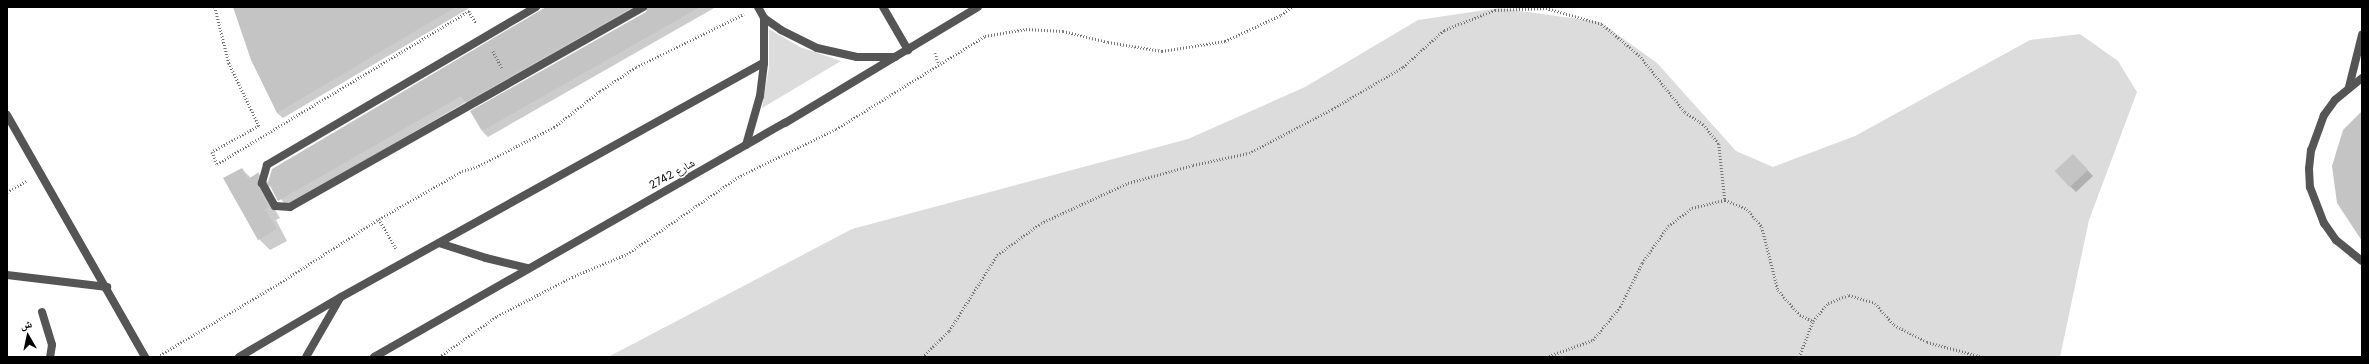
<!DOCTYPE html>
<meta charset="utf-8">
<style>
body{margin:0}
#map{position:relative;width:2369px;height:364px;overflow:hidden;background:#fff;font-family:Inter,"Noto Naskh Arabic",sans-serif}
div>[style]{position:absolute}
[style*='--x']{left:calc(var(--x)*1px);top:calc(var(--y)*1px);width:calc(var(--w)*1px);rotate:calc(var(--a)*1deg)}
.green>*{inset:0;background:#dcdcdc}
.shadow>*{inset:0;background:#0003}
.building>*{inset:0;background:#c4c4c4;transform-origin:0 0}
.path>*{height:2.5px;margin-top:-1.25px;transform-origin:0;background:repeating-linear-gradient(90deg,#777 0 1px,transparent 0 3px)}
.service>*{height:8px;margin:-4px;padding:0 4px;transform-origin:4px;border-radius:4px;background:#555}
.pedestrian>*{height:8px;margin:-4px;padding:0 4px;transform-origin:4px;border-radius:4px;background:#555}
.minor>*{height:8px;margin:-4px;padding:0 4px;transform-origin:4px;border-radius:4px;background:#555}
span{translate:-50% -50%;white-space:nowrap;text-align:center;line-height:1.15;-webkit-text-stroke:3.5px #fff;paint-order:stroke}
.street-label{font-size:11px;color:#000}
.frame{position:absolute;inset:0;border:8px solid #000;pointer-events:none}
.north{position:absolute;left:8px;top:316px;width:40px;height:40px;-webkit-text-stroke:3px #fff;paint-order:stroke;rotate:351deg;font-size:11px;font-weight:700;line-height:16px;text-align:center;color:#000}
.north::after{content:'';display:block;margin:auto;width:14px;height:18px;background:#000;clip-path:polygon(50% 0,100% 100%,50% 72%,0 100%)}
</style>
<div id="map">
<div class="green">
<div style="clip-path:polygon(1499px 8px,1600px 22px,1657px 63px,1736px 151px,1773px 167px,1855px 136px,2030px 40px,2080px 34px,2118px 61px,2137px 92px,2089px 220px,2060px 357px,608px 357px,852px 229px,1188px 139px,1305px 87px,1418px 20px)"></div>
<div style="clip-path:polygon(769px 29px,800px 47px,841px 61px,762px 108px,769px 67px)"></div>
</div>
<div class="shadow">
<div style="clip-path:polygon(235px 7px,471px 7px,283px 118px,277px 113px)"></div>
<div style="clip-path:polygon(549px 7px,648px 7px,471px 107px,466px 102px,286px 206px,270px 184px,268px 197px,280px 218px,276px 220px,287px 241px,270px 250px,259px 239px,242px 169px,251px 178px,259px 174px,269px 183px)"></div>
<div style="clip-path:polygon(648px 7px,716px 7px,488px 137px,482px 131px,647px 12px)"></div>
<div style="clip-path:polygon(2079px 161px,2093px 176px,2076px 192px,2070px 186px)"></div>
</div>
<div class="building">
<div style="clip-path:polygon(233px 7px,456px 7px,277px 113px,251px 60px)"></div>
<div style="clip-path:polygon(546px 7px,632px 7px,465px 102px,461px 96px,278px 201px,268px 182px,272px 169px)"></div>
<div style="clip-path:polygon(648px 7px,700px 7px,482px 131px,470px 111px,646px 12px)"></div>
<div style="clip-path:polygon(2362px 111px,2362px 241px,2337px 203px,2332px 166px,2343px 130px)"></div>
<div style="left:2073px;top:154px;width:22px;height:25px;rotate:47deg"></div>
<div style="clip-path:polygon(242px 168px,248px 179px,259px 172px,257px 185px,269px 207px,265px 209px,277px 229px,258px 240px,223px 178px)"></div>
</div>
<div class="path">
<div style="--x:215;--y:7;--w:58;--a:76"></div>
<div style="--x:229;--y:63;--w:70;--a:64.5"></div>
<div style="--x:259;--y:126;--w:54;--a:151"></div>
<div style="--x:212;--y:152;--w:13;--a:67"></div>
<div style="--x:217;--y:164;--w:295;--a:-31.3"></div>
<div style="--x:469;--y:11;--w:14;--a:60"></div>
<div style="--x:493;--y:51;--w:19;--a:62"></div>
<div style="--x:935;--y:53;--w:12;--a:70"></div>
<div style="--x:7;--y:192;--w:22;--a:-30"></div>
<div style="--x:379;--y:219;--w:34;--a:60"></div>
<div style="--x:160;--y:355;--w:138;--a:-31"></div>
<div style="--x:278;--y:284;--w:120;--a:-32.8"></div>
<div style="--x:379;--y:219;--w:96;--a:-30"></div>
<div style="--x:462;--y:171;--w:15;--a:-16"></div>
<div style="--x:476;--y:167;--w:88;--a:-27.1"></div>
<div style="--x:554;--y:127;--w:58;--a:-38"></div>
<div style="--x:600;--y:91;--w:43;--a:-33.7"></div>
<div style="--x:636;--y:67;--w:120;--a:-26.1"></div>
<div style="--x:439;--y:357;--w:71;--a:-35.3"></div>
<div style="--x:497;--y:316;--w:85;--a:-27.5"></div>
<div style="--x:572;--y:277;--w:60;--a:-22.7"></div>
<div style="--x:627;--y:254;--w:135;--a:-34.7"></div>
<div style="--x:738;--y:177;--w:109;--a:-26.1"></div>
<div style="--x:836;--y:129;--w:176;--a:-32"></div>
<div style="--x:985;--y:36;--w:42;--a:-9.7"></div>
<div style="--x:1026;--y:29;--w:37;--a:3"></div>
<div style="--x:1063;--y:31;--w:46;--a:13.7"></div>
<div style="--x:1108;--y:42;--w:55;--a:9.5"></div>
<div style="--x:1162;--y:51;--w:64;--a:-9"></div>
<div style="--x:1225;--y:41;--w:62;--a:-24.9"></div>
<div style="--x:1281;--y:15;--w:13;--a:-39"></div>
<div style="--x:922;--y:357;--w:37;--a:-44"></div>
<div style="--x:949;--y:331;--w:90;--a:-57.7"></div>
<div style="--x:997;--y:255;--w:54;--a:-36"></div>
<div style="--x:1041;--y:223;--w:96;--a:-24.7"></div>
<div style="--x:1128;--y:183;--w:67;--a:-15.5"></div>
<div style="--x:1193;--y:165;--w:57;--a:-12.1"></div>
<div style="--x:1249;--y:153;--w:94;--a:-27.9"></div>
<div style="--x:1332;--y:109;--w:82;--a:-30.6"></div>
<div style="--x:1403;--y:67;--w:55;--a:-42.1"></div>
<div style="--x:1444;--y:30;--w:55;--a:-21.4"></div>
<div style="--x:1495;--y:10;--w:51;--a:-2.2"></div>
<div style="--x:1546;--y:8;--w:58;--a:15.9"></div>
<div style="--x:1602;--y:24;--w:48;--a:40"></div>
<div style="--x:1639;--y:55;--w:73;--a:51.1"></div>
<div style="--x:1685;--y:112;--w:22;--a:34"></div>
<div style="--x:1703;--y:124;--w:26;--a:51"></div>
<div style="--x:1719;--y:144;--w:56;--a:83.9"></div>
<div style="--x:1546;--y:357;--w:50;--a:-19.9"></div>
<div style="--x:1593;--y:340;--w:43;--a:-50.7"></div>
<div style="--x:1620;--y:307;--w:49;--a:-63.4"></div>
<div style="--x:1642;--y:263;--w:45;--a:-54.9"></div>
<div style="--x:1668;--y:226;--w:30;--a:-37"></div>
<div style="--x:1692;--y:208;--w:34;--a:-14"></div>
<div style="--x:1725;--y:200;--w:24;--a:22"></div>
<div style="--x:1747;--y:209;--w:23;--a:50"></div>
<div style="--x:1762;--y:227;--w:65;--a:75.7"></div>
<div style="--x:1778;--y:290;--w:33;--a:49"></div>
<div style="--x:1800;--y:315;--w:14;--a:25"></div>
<div style="--x:1799;--y:357;--w:39;--a:-69"></div>
<div style="--x:1813;--y:321;--w:23;--a:-50"></div>
<div style="--x:1828;--y:303;--w:22;--a:-21"></div>
<div style="--x:1849;--y:295;--w:27;--a:17"></div>
<div style="--x:1875;--y:303;--w:29;--a:49"></div>
<div style="--x:1894;--y:325;--w:37;--a:27"></div>
<div style="--x:1927;--y:342;--w:58;--a:15"></div>
</div>
<div class="service">
<div style="--x:536;--y:7;--w:312;--a:149.6"></div>
<div style="--x:267;--y:165;--w:19;--a:106"></div>
<div style="--x:262;--y:183;--w:26;--a:61"></div>
<div style="--x:275;--y:206;--w:15;--a:4"></div>
<div style="--x:290;--y:207;--w:406;--a:-29.5"></div>
<div style="--x:758;--y:7;--w:13;--a:61"></div>
<div style="--x:764;--y:18;--w:21;--a:35"></div>
<div style="--x:781;--y:30;--w:40;--a:26.6"></div>
<div style="--x:817;--y:48;--w:41;--a:12.7"></div>
<div style="--x:857;--y:57;--w:38;--a:0"></div>
<div style="--x:883;--y:7;--w:50;--a:59.8"></div>
<div style="--x:2362;--y:78;--w:35;--a:141"></div>
<div style="--x:2335;--y:100;--w:19;--a:126"></div>
<div style="--x:2324;--y:115;--w:37;--a:110"></div>
<div style="--x:2311;--y:150;--w:19;--a:96"></div>
<div style="--x:2309;--y:169;--w:18;--a:87"></div>
<div style="--x:2310;--y:187;--w:39;--a:69"></div>
<div style="--x:2324;--y:223;--w:21;--a:55"></div>
<div style="--x:2336;--y:240;--w:33;--a:39"></div>
<div style="--x:2349;--y:87;--w:54;--a:-76"></div>
<div style="--x:746;--y:145;--w:51;--a:-74.1"></div>
<div style="--x:760;--y:96;--w:33;--a:-83"></div>
<div style="--x:764;--y:63;--w:45;--a:-90"></div>
<div style="--x:439;--y:243;--w:49;--a:17.7"></div>
<div style="--x:486;--y:258;--w:42;--a:13.7"></div>
<div style="--x:42;--y:312;--w:34;--a:73"></div>
<div style="--x:52;--y:345;--w:12;--a:99"></div>
<div style="--x:239;--y:357;--w:118;--a:-30.5"></div>
<div style="--x:341;--y:297;--w:483;--a:-29"></div>
<div style="--x:306;--y:357;--w:68;--a:-60"></div>
</div>
<div class="pedestrian">
<div style="--x:7;--y:115;--w:279;--a:60.3"></div>
<div style="--x:7;--y:275;--w:101;--a:6.8"></div>
</div>
<div class="minor">
<div style="--x:374;--y:357;--w:473;--a:-29.7"></div>
<div style="--x:785;--y:123;--w:225;--a:-31"></div>
</div>
<div class="street-label">
<span style="left:672px;top:174px;rotate:-29deg">شارع 2742</span>
</div>
<div class="frame"></div>
<div class="north">ش</div>
</div>
